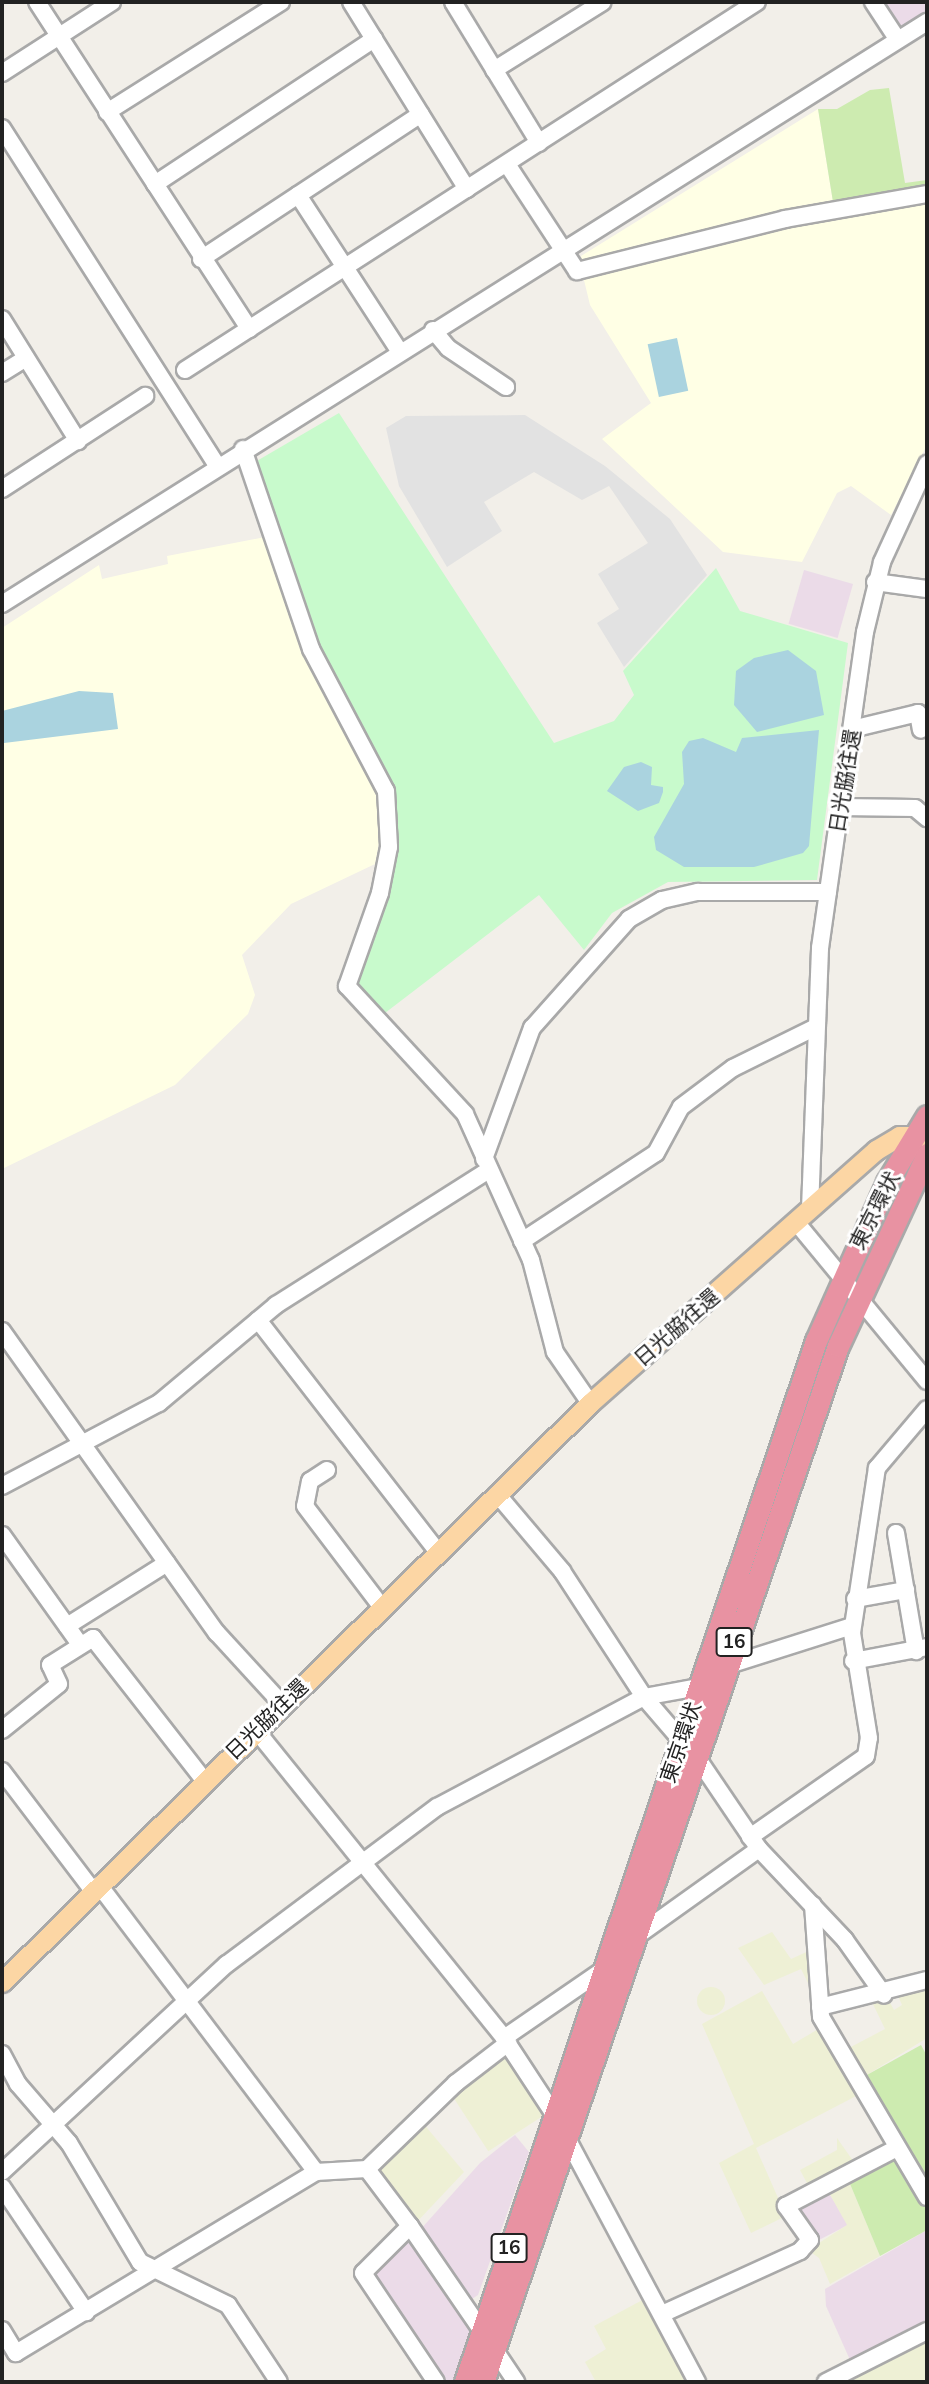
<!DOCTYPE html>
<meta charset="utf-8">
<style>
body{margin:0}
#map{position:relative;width:929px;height:2384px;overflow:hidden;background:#f2efe9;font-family:Mulish,"Noto Sans JP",sans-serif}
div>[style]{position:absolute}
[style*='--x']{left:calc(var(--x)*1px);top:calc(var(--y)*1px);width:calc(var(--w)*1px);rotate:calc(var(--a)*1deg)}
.industrial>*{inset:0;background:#ebdbe8;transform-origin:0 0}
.education>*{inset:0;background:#ffffe5}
.farmland>*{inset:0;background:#eef0d5;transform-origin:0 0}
.round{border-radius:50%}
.grass>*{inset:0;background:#cdebb0}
.park>*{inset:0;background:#c8facc}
.parking>*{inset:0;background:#e2e2e2}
.water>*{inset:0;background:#aad3df;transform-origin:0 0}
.roads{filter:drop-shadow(2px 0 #a9a9a9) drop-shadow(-2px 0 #a9a9a9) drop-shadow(0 2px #a9a9a9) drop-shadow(0 -2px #a9a9a9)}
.minor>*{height:16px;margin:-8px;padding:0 8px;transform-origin:8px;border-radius:8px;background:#fff}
.major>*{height:19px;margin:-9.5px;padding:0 9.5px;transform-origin:9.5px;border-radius:9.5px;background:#fcd6a4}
.highway>*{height:21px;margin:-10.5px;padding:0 10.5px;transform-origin:10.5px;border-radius:10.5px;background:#e892a2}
span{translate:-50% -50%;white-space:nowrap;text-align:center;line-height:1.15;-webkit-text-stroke:6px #fff;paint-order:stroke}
.shield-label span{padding:2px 5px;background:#fff;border:2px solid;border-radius:5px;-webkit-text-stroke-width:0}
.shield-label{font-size:19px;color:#222;font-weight:700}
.street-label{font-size:21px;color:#222}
.frame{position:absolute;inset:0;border:4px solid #222;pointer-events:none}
</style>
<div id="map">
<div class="industrial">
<div style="clip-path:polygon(885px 2px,927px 2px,927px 13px,903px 29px)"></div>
<div style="left:804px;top:570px;width:51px;height:56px;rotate:16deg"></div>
<div style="clip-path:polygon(515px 2135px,529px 2152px,478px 2295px,466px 2303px,420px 2230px,480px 2163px)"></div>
<div style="clip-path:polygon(828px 2191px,848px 2225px,817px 2241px,795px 2209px)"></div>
<div style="clip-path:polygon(927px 2230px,927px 2322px,850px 2360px,826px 2306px,825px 2289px)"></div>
<div style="clip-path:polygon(412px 2235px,473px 2325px,452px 2382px,440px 2382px,372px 2277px)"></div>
</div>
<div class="education">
<div style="clip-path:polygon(818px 109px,833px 202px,583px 264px,581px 256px)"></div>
<div style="clip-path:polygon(927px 198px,927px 445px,891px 515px,851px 486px,837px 493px,802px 562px,723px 552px,602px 439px,651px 403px,590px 305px,583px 276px,784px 222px)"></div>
<div style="clip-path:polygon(265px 537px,301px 652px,378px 783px,384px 818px,375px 864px,291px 904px,242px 955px,255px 995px,248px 1014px,175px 1085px,2px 1169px,2px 628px,99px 565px,102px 579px,168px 564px,167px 556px)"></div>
</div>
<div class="farmland">
<div style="clip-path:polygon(772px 1932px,791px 1959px,813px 1949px,816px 1999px,801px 1969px,764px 1985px,738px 1948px)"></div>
<div style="clip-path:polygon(927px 1987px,927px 2038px,865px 2076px,847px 2049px,885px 2029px,872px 2002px,888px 1999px,894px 2010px,902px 2005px,898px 1996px)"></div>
<div class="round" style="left:697px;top:1987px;width:28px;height:28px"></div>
<div style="clip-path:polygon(762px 1991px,793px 2044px,820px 2028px,860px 2094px,756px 2148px,786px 2216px,751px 2233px,719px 2163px,754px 2144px,702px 2024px)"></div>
<div style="left:502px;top:2053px;width:75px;height:65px;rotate:57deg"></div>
<div style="clip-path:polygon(422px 2122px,464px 2172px,414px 2225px,376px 2168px)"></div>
<div style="clip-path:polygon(837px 2138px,856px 2165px,809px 2187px,800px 2170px,837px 2150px)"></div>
<div style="clip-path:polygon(848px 2179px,880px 2256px,830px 2284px,819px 2258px,808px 2250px,847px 2225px,828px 2191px)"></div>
<div style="clip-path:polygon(648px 2297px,691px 2382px,596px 2382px,585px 2362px,606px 2349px,594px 2326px)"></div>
<div style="clip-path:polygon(927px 2337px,927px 2382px,836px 2382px)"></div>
</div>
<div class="grass">
<div style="clip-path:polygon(889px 88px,905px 183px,927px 180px,927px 186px,833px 202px,818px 109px,837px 109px,870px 90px)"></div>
<div style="clip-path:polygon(921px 2045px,927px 2056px,927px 2183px,865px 2076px)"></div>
<div style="clip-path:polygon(891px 2155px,927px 2208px,927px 2230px,880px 2256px,848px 2179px)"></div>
</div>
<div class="park">
<div style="clip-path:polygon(339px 413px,554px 743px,614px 721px,634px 695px,623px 671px,716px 568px,740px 611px,848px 643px,817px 880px,668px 882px,612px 913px,584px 950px,539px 895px,385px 1013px,348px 977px,370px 936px,389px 789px,313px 648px,255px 462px)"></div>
</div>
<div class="parking">
<div style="clip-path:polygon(525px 415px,605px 466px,670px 519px,707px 575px,624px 667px,597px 623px,619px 609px,598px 574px,648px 543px,609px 486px,582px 500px,534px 472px,484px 502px,502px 531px,447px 567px,399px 486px,386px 428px,406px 416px)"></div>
</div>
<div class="water">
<div style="left:677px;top:338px;width:54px;height:30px;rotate:78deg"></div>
<div style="clip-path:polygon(788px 650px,816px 671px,824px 715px,757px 732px,734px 705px,736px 671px,754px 658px)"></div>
<div style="clip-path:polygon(79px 691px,113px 693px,118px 729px,4px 743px,2px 779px,2px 711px)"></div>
<div style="clip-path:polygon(819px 730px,809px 846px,803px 853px,754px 867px,684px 867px,656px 850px,654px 837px,684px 784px,682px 752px,689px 741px,703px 738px,736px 752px,742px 738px)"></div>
<div style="clip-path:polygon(641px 762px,652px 767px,651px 785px,663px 787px,663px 792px,659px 803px,638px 811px,607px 791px,624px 767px)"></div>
</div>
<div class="roads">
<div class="minor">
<div style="--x:37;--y:2;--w:390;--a:57"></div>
<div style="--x:351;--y:2;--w:220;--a:58.2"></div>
<div style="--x:453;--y:2;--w:165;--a:58.6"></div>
<div style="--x:873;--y:2;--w:45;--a:56.7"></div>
<div style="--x:494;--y:70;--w:128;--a:-32"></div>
<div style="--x:2;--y:73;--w:131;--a:-32.8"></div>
<div style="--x:107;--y:112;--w:206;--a:-32.3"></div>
<div style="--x:2;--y:128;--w:398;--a:57.5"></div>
<div style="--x:507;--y:164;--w:128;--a:56.8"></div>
<div style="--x:577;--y:271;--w:214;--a:-14"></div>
<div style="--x:785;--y:219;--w:144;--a:-10"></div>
<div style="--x:155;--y:184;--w:263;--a:-33.5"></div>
<div style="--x:298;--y:195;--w:187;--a:57"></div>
<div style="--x:201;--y:259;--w:263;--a:-33.4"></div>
<div style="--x:2;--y:319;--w:144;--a:58.1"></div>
<div style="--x:433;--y:330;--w:23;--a:50"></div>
<div style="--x:448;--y:348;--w:70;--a:33.9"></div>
<div style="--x:185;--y:370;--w:680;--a:-32.76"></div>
<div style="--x:2;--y:373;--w:28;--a:-32"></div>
<div style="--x:243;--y:449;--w:211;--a:71.2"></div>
<div style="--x:311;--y:649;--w:161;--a:62.2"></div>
<div style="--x:386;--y:791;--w:56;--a:86.9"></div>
<div style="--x:389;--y:847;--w:47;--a:101.1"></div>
<div style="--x:380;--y:893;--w:99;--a:109.5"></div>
<div style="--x:347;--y:986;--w:174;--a:47.3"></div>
<div style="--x:465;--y:1114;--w:160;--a:65.7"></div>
<div style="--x:531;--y:1260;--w:95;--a:75.4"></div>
<div style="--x:555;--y:1352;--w:62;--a:55.5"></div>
<div style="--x:2;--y:489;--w:171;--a:-33"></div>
<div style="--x:875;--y:582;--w:52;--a:7.7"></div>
<div style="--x:2;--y:604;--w:1093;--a:-32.18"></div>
<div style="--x:852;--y:729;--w:68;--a:-13.6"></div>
<div style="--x:918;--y:713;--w:17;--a:80"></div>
<div style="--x:840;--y:807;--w:75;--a:0.8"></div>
<div style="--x:915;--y:808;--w:16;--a:40"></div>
<div style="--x:484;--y:1159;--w:140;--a:-69.9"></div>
<div style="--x:532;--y:1028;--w:146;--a:-48.3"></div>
<div style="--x:629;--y:919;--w:38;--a:-30"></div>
<div style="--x:662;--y:900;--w:37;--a:-13"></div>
<div style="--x:698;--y:892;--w:130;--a:0"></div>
<div style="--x:810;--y:1209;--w:261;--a:-87.8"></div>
<div style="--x:820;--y:948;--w:319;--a:-81.9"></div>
<div style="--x:865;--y:632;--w:72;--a:-76.3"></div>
<div style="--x:882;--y:562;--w:108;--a:-65.3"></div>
<div style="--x:796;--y:1222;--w:206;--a:50.5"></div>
<div style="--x:522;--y:1241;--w:160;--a:-33.3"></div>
<div style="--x:656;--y:1153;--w:52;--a:-61.5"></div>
<div style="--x:681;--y:1107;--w:65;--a:-36.9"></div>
<div style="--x:733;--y:1068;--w:90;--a:-26.3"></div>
<div style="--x:258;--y:1320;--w:292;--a:52.2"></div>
<div style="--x:2;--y:1331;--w:371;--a:54.6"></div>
<div style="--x:217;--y:1633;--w:96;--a:47.5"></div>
<div style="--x:327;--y:1470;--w:20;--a:147"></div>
<div style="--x:310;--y:1481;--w:25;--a:101"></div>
<div style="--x:305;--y:1506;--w:126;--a:52.8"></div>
<div style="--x:2;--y:1486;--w:178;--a:-27.9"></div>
<div style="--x:159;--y:1403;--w:153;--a:-39.9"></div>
<div style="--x:276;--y:1305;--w:252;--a:-32.4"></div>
<div style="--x:497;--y:1494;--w:101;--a:49.8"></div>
<div style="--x:562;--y:1571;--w:150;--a:56.9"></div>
<div style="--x:644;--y:1697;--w:57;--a:49.3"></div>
<div style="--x:896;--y:1533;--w:120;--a:80.4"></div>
<div style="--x:2;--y:1535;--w:133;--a:54.5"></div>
<div style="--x:855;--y:1599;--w:52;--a:-10"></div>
<div style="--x:67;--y:1626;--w:118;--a:-32.2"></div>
<div style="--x:853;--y:1661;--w:75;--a:-10.7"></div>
<div style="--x:726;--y:1666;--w:132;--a:-17.6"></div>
<div style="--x:255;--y:1729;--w:397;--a:51.1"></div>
<div style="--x:504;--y:2038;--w:91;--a:56.7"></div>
<div style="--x:554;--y:2114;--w:304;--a:61.9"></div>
<div style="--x:2;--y:1730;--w:73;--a:-38.9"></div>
<div style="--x:59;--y:1684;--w:21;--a:-115"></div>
<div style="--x:50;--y:1665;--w:51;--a:-32.1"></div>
<div style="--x:93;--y:1638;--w:180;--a:52"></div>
<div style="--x:694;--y:1753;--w:116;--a:55.9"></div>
<div style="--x:759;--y:1849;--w:125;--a:46.6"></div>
<div style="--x:845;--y:1940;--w:67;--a:54.7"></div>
<div style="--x:2;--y:1771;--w:151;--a:52.8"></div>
<div style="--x:750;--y:1837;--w:141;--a:-34.9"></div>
<div style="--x:866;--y:1756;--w:18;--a:-81"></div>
<div style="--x:869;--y:1738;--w:106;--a:-99.2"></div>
<div style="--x:852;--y:1633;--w:167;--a:-81.4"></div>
<div style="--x:877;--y:1468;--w:77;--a:-49.7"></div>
<div style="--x:99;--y:1885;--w:360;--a:52.9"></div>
<div style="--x:813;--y:1905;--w:112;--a:85.9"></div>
<div style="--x:821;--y:2017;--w:209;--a:59.5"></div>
<div style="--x:634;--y:1938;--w:153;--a:-35.5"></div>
<div style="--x:820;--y:2007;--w:110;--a:-14.2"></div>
<div style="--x:504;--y:2038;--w:120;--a:-34.5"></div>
<div style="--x:2;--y:2054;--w:34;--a:62"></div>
<div style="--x:18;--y:2084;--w:78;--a:49.2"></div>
<div style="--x:69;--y:2143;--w:139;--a:59.2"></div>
<div style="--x:140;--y:2262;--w:98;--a:26"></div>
<div style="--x:228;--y:2305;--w:92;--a:56.5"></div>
<div style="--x:367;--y:2169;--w:71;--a:53"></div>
<div style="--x:410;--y:2226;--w:66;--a:135"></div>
<div style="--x:363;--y:2273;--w:131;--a:56.2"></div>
<div style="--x:2;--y:2172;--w:306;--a:-42.8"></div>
<div style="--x:227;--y:1964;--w:262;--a:-36.8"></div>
<div style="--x:437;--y:1807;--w:234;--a:-28"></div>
<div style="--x:644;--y:1697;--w:56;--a:-10.3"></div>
<div style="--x:2;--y:2187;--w:151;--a:56.1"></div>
<div style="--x:410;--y:2226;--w:127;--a:55.6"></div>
<div style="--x:662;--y:2314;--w:152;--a:-24.5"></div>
<div style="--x:800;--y:2251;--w:15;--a:-48"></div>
<div style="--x:810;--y:2240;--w:42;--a:-125.2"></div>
<div style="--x:786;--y:2206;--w:125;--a:-27.6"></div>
<div style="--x:2;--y:2330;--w:27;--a:59"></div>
<div style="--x:16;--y:2353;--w:350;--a:-31.1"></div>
<div style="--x:316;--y:2172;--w:51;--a:-3.4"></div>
<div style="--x:367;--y:2169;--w:124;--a:-44"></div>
<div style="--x:456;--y:2083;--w:66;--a:-37.6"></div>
<div style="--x:494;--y:2349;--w:40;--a:56"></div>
<div style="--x:826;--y:2382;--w:113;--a:-26.8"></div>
</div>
<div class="major">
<div style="--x:2;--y:1982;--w:825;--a:-44.56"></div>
<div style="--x:590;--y:1403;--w:382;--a:-41.5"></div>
<div style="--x:876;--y:1150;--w:27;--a:-31"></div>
<div style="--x:899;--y:1136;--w:28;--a:0"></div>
</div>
<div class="highway">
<div style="--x:465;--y:2382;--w:1099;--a:-71.37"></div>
<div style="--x:816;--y:1341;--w:174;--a:-65.9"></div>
<div style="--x:887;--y:1182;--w:77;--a:-58.8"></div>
<div style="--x:483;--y:2382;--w:1095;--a:-71.09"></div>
<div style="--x:838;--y:1346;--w:212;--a:-65.1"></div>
</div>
</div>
<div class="shield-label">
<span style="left:734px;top:1642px">16</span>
<span style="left:509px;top:2248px">16</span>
</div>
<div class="street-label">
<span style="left:844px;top:781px;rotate:-81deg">日光脇往還</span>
<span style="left:874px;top:1210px;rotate:-63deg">東京環状</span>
<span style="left:676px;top:1327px;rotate:-41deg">日光脇往還</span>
<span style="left:266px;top:1719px;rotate:-44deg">日光脇往還</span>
<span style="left:680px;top:1742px;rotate:-71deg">東京環状</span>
</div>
<div class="frame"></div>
</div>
